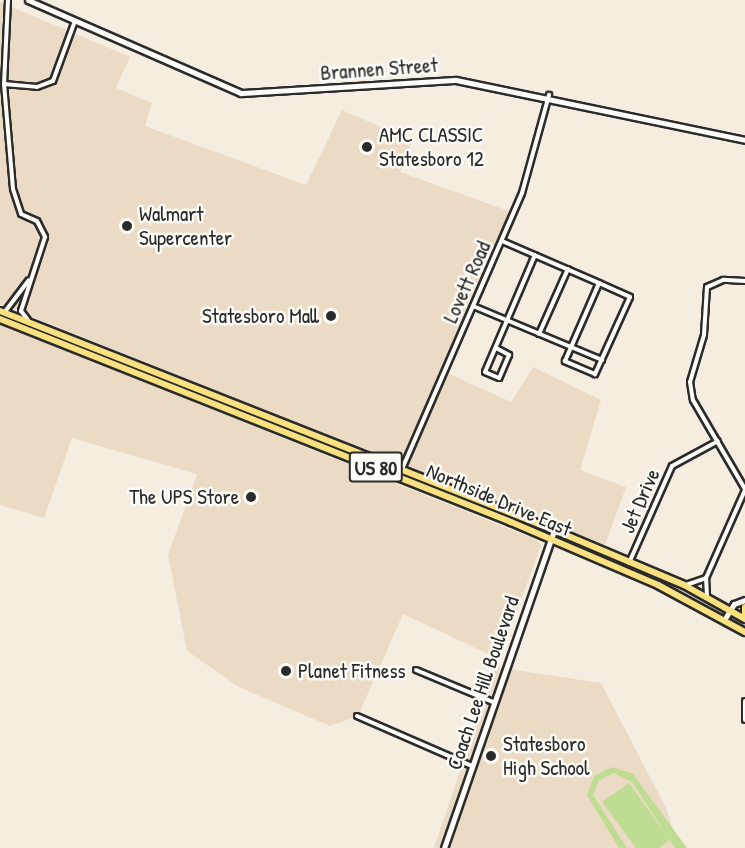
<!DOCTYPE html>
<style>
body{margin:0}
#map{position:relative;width:745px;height:848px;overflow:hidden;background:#f5ede0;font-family:"Patrick Hand",sans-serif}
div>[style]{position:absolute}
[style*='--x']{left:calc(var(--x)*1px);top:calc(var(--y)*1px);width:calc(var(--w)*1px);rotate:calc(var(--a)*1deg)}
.built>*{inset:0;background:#ebdbc5}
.green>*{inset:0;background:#bfdc93}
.roads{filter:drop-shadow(2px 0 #2b2b2b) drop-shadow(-2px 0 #2b2b2b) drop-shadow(0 2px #2b2b2b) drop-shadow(0 -2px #2b2b2b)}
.street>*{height:4px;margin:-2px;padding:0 2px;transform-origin:2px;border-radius:2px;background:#fdfcf7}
.secondary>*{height:5px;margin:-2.5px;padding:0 2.5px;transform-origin:2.5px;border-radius:2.5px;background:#fdfcf7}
.primary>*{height:6px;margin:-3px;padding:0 3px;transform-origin:3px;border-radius:3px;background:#fae180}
.dots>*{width:16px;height:16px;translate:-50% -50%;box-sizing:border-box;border:3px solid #fdfcf7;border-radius:50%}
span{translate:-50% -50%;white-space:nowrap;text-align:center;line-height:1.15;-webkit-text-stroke:5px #fdfcf7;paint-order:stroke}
.shield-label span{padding:2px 4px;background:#fdfcf7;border:2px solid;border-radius:4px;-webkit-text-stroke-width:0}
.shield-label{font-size:20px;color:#2b2b2b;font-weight:700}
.street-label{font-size:21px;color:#2b2b2b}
.poi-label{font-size:21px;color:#2b2b2b}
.left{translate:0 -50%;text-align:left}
.right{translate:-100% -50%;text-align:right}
</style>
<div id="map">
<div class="built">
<div style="clip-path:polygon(0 2px,130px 57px,116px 88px,152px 103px,145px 126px,306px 185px,342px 110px,412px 141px,400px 172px,514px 213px,445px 372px,511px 402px,533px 367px,601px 400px,580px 470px,626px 487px,605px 545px,0 304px)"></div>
<div style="clip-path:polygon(0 324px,537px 540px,541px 546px,499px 659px,403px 614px,358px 716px,330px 726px,239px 687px,187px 651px,168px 555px,197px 474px,72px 438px,44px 518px,0 505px)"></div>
<div style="clip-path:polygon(495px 667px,601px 683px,666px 808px,679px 848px,434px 848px)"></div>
</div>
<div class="green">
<div style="clip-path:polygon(613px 767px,633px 774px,687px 848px,675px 848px,632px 782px,614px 773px,599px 780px,593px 795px,627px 848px,619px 848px,587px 795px,594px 776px)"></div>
<div style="clip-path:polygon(629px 783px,670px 840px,659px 848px,636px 848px,602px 802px)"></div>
</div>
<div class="roads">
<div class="street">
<div style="--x:8;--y:0;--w:84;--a:92.7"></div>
<div style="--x:4;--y:84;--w:105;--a:85.1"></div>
<div style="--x:13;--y:189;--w:26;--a:72"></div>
<div style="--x:21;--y:214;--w:17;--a:24"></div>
<div style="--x:37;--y:221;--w:18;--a:63"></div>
<div style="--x:45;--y:237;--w:78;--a:108"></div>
<div style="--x:21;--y:311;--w:11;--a:52"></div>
<div style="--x:4;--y:84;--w:33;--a:5"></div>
<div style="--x:37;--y:87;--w:17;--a:-21"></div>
<div style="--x:53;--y:81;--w:64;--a:-69.9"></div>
<div style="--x:502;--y:241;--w:106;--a:23.4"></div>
<div style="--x:599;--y:283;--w:34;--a:24"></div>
<div style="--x:630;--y:297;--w:85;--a:114.4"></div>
<div style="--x:595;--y:374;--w:33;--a:-157"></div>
<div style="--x:565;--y:361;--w:85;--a:-66.4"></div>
<div style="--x:745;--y:281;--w:22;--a:-177"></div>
<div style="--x:723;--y:280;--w:17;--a:156"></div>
<div style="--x:707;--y:287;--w:48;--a:93.6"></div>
<div style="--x:704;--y:335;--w:49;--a:106.6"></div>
<div style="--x:690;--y:382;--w:18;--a:81"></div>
<div style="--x:693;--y:400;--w:103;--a:59.7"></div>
<div style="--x:473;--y:306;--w:140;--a:22.7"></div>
<div style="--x:4;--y:313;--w:41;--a:-52.9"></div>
<div style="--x:539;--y:334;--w:71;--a:-66"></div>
<div style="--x:496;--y:348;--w:15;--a:28"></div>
<div style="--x:509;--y:355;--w:25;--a:113"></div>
<div style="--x:499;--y:378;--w:15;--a:-157"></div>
<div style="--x:485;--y:372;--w:127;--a:-66.9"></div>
<div style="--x:399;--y:476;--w:309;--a:-66.5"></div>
<div style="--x:522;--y:193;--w:102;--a:-74.6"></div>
<div style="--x:629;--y:563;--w:106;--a:-66.1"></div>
<div style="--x:672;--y:466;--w:52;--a:-28.5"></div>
<div style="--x:686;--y:585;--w:21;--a:-19"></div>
<div style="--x:707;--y:596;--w:18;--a:-93"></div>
<div style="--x:706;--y:578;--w:96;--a:-66.1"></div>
<div style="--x:416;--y:670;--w:83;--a:22.6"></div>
<div style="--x:745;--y:701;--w:19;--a:90"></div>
<div style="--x:357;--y:716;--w:125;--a:23.5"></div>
</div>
<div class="secondary">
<div style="--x:28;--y:0;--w:232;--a:23.6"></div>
<div style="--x:241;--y:93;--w:215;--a:-3.5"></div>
<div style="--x:456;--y:80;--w:295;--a:11.7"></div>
<div style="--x:724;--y:620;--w:19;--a:-58"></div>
<div style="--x:734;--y:604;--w:12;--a:-20"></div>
<div style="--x:444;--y:848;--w:336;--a:-70.9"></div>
</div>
<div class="primary">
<div style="--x:0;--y:311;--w:596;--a:21.57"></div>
<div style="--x:554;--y:530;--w:141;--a:22.9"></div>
<div style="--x:684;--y:585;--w:70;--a:29.1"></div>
<div style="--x:0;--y:319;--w:550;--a:21.67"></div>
<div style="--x:511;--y:522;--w:160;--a:23.2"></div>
<div style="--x:658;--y:585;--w:99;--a:28.4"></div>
<div style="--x:745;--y:607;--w:10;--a:90"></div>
</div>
</div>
<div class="dots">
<div style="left:367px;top:147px;background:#2b2b2b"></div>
<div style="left:127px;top:226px;background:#2b2b2b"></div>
<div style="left:331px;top:316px;background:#2b2b2b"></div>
<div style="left:251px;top:497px;background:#2b2b2b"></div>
<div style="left:286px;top:671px;background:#2b2b2b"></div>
<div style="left:491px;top:756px;background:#2b2b2b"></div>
</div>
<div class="shield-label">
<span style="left:376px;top:467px">US 80</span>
</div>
<div class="street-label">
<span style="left:379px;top:69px;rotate:-4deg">Brannen Street</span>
<span style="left:467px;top:282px;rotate:-66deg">Lovett Road</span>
<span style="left:499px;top:500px;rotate:23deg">Northside Drive East</span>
<span style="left:640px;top:501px;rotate:-66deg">Jet Drive</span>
<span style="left:483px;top:683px;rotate:-71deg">Coach Lee Hill Boulevard</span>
</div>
<div class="poi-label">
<span class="left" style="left:379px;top:147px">AMC CLASSIC<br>Statesboro 12</span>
<span class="left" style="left:139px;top:226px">Walmart<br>Supercenter</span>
<span class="right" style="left:319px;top:316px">Statesboro Mall</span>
<span class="right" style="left:239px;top:497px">The UPS Store</span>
<span class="left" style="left:298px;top:671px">Planet Fitness</span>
<span class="left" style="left:503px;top:756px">Statesboro<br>High School</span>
</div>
</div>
